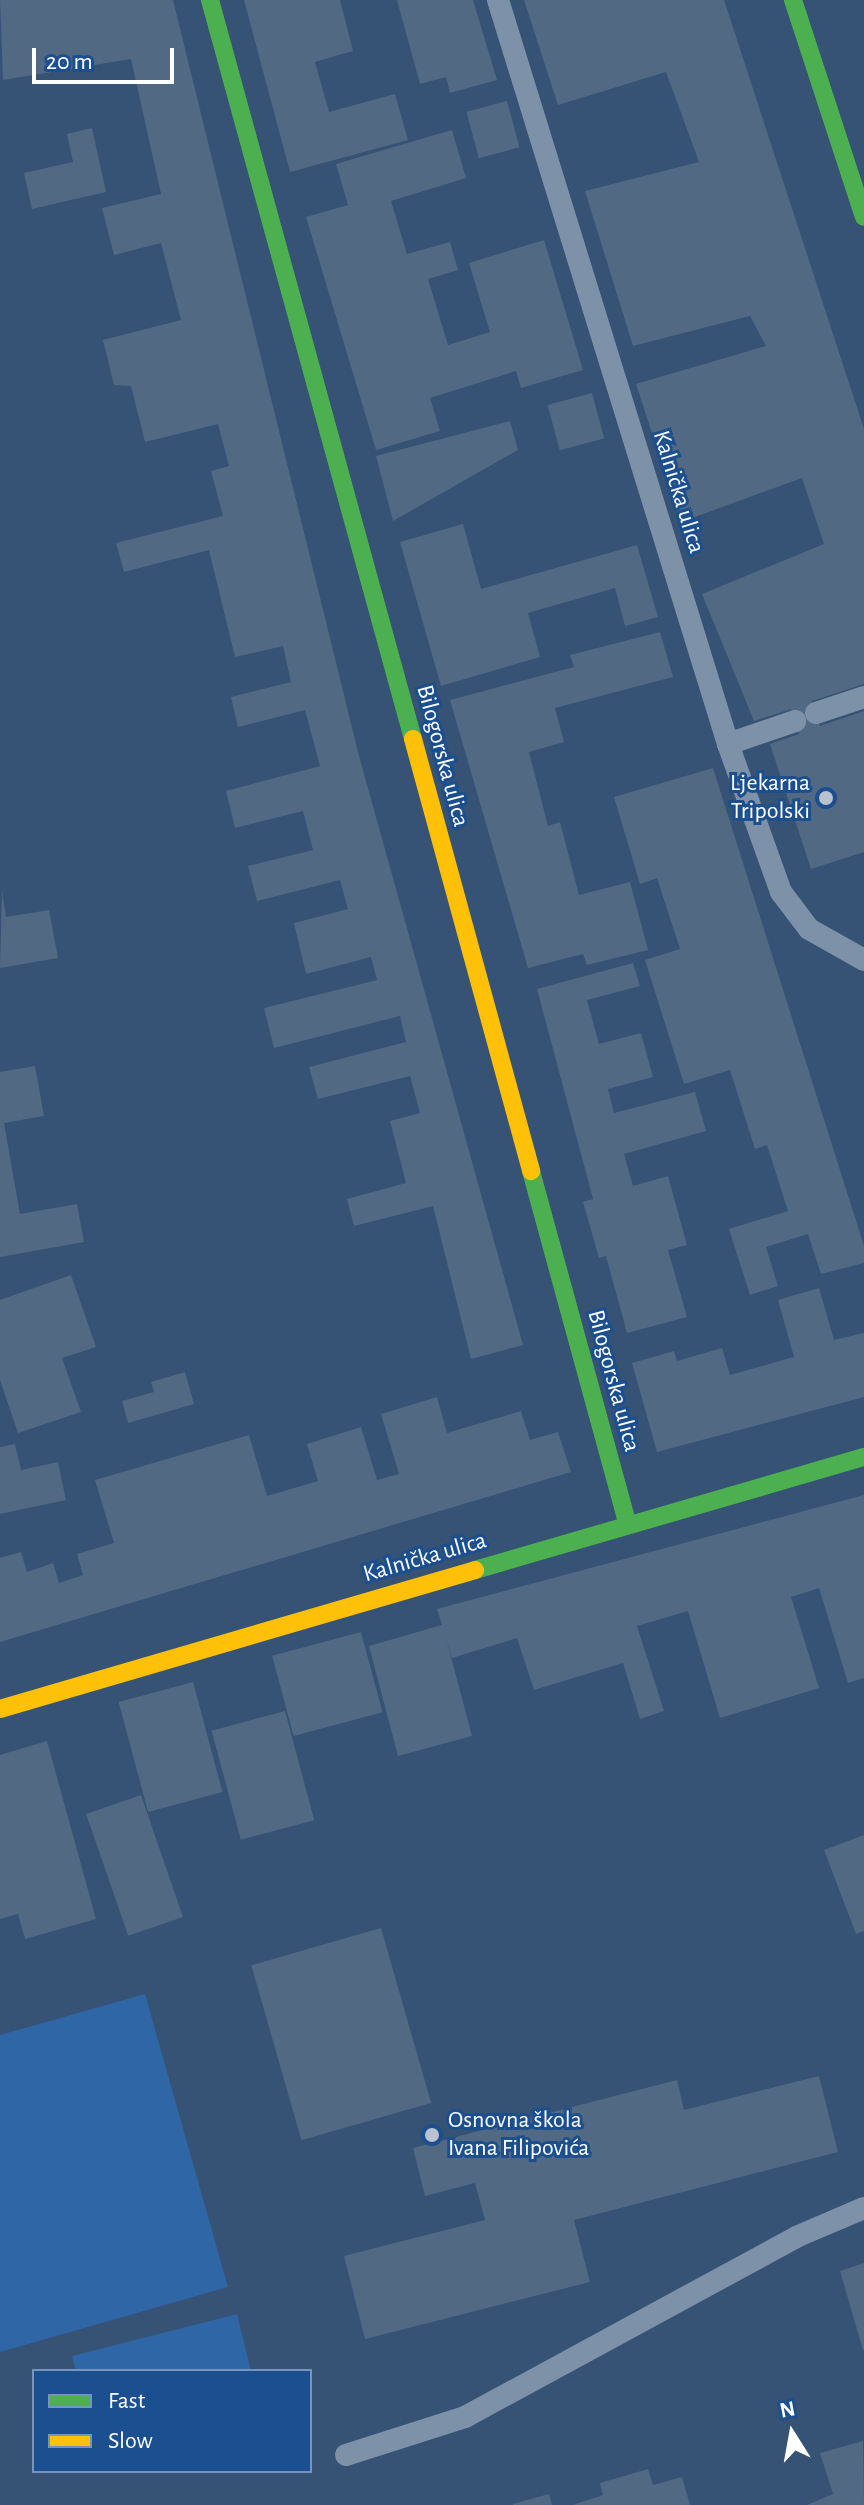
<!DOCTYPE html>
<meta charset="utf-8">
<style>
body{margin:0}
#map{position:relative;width:864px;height:2505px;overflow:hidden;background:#365274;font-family:"Alegreya Sans",sans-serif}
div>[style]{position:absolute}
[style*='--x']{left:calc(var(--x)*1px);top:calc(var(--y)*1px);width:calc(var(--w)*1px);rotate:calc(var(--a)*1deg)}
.green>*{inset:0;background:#2f66a5}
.building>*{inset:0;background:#526984;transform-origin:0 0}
.lane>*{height:22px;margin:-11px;padding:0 11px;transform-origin:11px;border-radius:11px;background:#7d92a8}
.fast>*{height:18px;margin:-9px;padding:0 9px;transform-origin:9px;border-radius:9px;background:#4caf50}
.slow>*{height:18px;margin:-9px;padding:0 9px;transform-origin:9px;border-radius:9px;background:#ffc107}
.dots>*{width:22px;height:22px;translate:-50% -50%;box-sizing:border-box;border:4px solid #1b4f8f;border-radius:50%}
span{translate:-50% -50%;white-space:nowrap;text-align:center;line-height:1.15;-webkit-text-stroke:6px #1b4f8f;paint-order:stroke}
.street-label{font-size:24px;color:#fff}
.poi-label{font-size:24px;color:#fff}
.right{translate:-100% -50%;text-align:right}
.left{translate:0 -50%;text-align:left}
.legend{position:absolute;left:32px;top:2369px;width:280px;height:104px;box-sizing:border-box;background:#1b4f8f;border:2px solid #7695bc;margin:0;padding:10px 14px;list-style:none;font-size:24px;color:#fff}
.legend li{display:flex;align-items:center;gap:16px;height:40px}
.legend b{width:40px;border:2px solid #7695bc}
.north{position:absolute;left:752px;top:2393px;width:80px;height:80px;-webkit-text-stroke:6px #1b4f8f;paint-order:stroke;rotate:349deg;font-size:22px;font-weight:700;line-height:32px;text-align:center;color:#fff}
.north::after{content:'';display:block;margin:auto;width:28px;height:36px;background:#fff;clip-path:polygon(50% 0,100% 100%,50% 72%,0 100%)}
.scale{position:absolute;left:32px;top:48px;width:142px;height:36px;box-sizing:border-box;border:4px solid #fff;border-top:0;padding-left:10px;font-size:24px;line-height:28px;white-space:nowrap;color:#fff;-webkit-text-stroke:6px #1b4f8f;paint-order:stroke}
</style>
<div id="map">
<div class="green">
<div style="clip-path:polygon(145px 1994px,228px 2287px,0 2352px,0 2035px)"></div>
<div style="clip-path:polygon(237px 2314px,251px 2371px,76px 2371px,72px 2356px)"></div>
</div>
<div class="building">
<div style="clip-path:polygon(0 0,173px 0,359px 756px,523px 1345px,471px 1359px,433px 1206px,354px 1226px,347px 1199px,406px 1183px,390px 1121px,420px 1113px,410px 1076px,318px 1099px,309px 1067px,406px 1042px,400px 1016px,274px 1048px,264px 1008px,377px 980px,371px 957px,306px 974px,294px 923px,348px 909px,340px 880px,257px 901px,248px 866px,313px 850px,303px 811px,235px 828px,226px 791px,320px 766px,305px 710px,238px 727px,231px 697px,291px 682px,283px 646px,235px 657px,209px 550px,124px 572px,116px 543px,223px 516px,211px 471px,229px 466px,218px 424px,145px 442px,131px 386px,114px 385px,103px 340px,181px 320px,161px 243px,114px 255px,102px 208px,161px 194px,131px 59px,3px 80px)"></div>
<div style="clip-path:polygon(244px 0,340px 0,353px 51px,315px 62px,329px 112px,395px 94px,408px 140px,290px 172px)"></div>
<div style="clip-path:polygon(397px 0,473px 0,497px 80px,450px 93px,446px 77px,420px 84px)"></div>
<div style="clip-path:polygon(524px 0,724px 0,864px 429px,864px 684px,812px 701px,820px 726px,864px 711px,864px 852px,811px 869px,770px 744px,799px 734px,791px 709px,754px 721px,702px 594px,824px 544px,802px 478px,681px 522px,636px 384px,766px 346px,750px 316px,633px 346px,585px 191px,699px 162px,666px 72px,558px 105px)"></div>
<div style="left:507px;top:101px;width:48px;height:42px;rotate:75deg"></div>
<div style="clip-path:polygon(92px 128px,106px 192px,32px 209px,24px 173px,73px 162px,67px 134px)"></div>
<div style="clip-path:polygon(452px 130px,466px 178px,391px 201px,407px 254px,450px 242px,458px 270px,428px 279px,448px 345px,490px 332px,469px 263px,544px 240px,583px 370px,521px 388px,516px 371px,430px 398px,440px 431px,376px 450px,306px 217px,348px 205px,336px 164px)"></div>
<div style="left:592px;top:393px;width:47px;height:46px;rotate:75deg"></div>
<div style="clip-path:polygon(510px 421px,518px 450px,393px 521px,376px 456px)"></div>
<div style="clip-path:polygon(463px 524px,481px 589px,637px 545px,658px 617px,625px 626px,615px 588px,528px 613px,540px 657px,441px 686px,400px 542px)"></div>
<div style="clip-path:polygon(660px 632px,673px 677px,555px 708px,564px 742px,529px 752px,548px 826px,560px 822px,579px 895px,630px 882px,648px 950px,587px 965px,583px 954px,528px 968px,450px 700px,574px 667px,570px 655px)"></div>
<div style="clip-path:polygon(713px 768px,864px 1246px,864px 1263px,821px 1274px,808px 1234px,766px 1247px,778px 1286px,750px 1295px,729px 1229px,788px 1211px,767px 1145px,755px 1149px,730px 1070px,684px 1084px,645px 960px,680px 949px,657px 878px,640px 884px,614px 797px)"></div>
<div style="clip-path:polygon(2px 891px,6px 917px,49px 910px,58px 958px,0 968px)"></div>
<div style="clip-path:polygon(633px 963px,640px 986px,587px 1000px,599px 1044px,641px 1033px,653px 1077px,608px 1089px,614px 1113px,695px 1092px,706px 1131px,624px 1154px,633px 1186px,668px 1176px,687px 1245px,668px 1250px,687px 1317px,627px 1333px,606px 1256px,599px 1258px,583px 1202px,593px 1199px,537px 989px)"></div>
<div style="clip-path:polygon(35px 1066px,44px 1116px,4px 1123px,20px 1214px,77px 1204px,84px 1242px,0 1257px,0 1072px)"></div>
<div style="clip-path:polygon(71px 1275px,96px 1347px,62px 1358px,81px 1412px,18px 1433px,0 1380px,0 1300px)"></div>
<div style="clip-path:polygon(819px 1288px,834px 1340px,864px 1333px,864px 1397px,657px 1452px,632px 1363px,674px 1351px,677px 1361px,722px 1348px,730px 1375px,794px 1357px,778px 1300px)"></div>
<div style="clip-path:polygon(185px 1372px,194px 1404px,128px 1423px,122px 1401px,154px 1392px,151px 1382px)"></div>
<div style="clip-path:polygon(437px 1397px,447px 1433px,521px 1411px,530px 1440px,558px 1432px,571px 1472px,0 1642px,0 1558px,21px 1552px,27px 1572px,53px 1563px,59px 1583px,83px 1575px,77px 1554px,114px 1543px,95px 1480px,249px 1435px,267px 1496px,318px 1481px,307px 1444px,361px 1427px,377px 1480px,399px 1474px,381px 1414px)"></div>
<div style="clip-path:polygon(15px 1444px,21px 1470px,58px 1462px,66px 1500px,0 1514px,0 1447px)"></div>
<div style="clip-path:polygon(864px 1495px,864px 1678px,848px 1683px,819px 1588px,791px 1597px,819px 1688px,720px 1718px,688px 1611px,637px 1626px,664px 1711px,640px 1719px,623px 1663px,534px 1690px,517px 1638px,452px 1658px,446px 1638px,472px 1736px,398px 1756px,369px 1646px,442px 1625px,437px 1609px)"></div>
<div style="left:361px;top:1632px;width:83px;height:92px;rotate:75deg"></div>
<div style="left:193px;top:1682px;width:114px;height:77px;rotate:75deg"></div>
<div style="left:285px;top:1711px;width:113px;height:76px;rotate:75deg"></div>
<div style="clip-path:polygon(47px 1741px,96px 1919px,25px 1939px,18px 1914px,0 1919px,0 1755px)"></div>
<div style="left:141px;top:1795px;width:129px;height:58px;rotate:71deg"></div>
<div style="clip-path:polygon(864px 1835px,864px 1931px,856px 1934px,824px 1850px)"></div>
<div style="left:381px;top:1928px;width:182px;height:135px;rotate:74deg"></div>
<div style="clip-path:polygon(819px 2076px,838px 2152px,574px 2220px,590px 2282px,365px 2339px,344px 2256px,485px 2220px,475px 2183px,425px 2196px,413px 2148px,677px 2080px,684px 2110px)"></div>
<div style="clip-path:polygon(864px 2263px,864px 2350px,863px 2350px,840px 2271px)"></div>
<div style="clip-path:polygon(863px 2441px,864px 2505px,807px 2505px,833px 2494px,820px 2453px)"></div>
<div style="clip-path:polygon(648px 2469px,653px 2485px,682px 2477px,690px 2505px,573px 2505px,603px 2495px,600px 2483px)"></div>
<div style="clip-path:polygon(549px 2494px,552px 2505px,513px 2505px,513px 2504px)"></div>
</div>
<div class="lane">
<div style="--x:498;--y:0;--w:779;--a:72.82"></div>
<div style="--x:728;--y:744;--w:157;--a:70.3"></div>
<div style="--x:781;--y:892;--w:46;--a:52.9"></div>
<div style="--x:809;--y:929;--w:63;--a:29.4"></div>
<div style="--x:816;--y:713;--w:51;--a:-18.4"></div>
<div style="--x:728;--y:744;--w:71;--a:-18.9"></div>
<div style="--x:346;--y:2455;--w:125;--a:-17.7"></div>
<div style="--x:465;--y:2417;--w:377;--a:-28.5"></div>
<div style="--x:796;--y:2237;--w:74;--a:-23.1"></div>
</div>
<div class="fast">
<div style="--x:210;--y:0;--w:766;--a:74.64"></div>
<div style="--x:793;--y:0;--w:228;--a:71.9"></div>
<div style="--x:531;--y:1171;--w:367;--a:74.7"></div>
<div style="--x:475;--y:1570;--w:405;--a:-16.2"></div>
</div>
<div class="slow">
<div style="--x:413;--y:739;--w:448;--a:74.7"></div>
<div style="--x:0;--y:1709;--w:495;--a:-16.3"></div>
</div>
<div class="dots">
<div style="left:826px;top:798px;background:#b9c2ce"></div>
<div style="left:432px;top:2135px;background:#b9c2ce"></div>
</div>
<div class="street-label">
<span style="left:678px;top:492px;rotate:73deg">Kalnička ulica</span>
<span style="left:442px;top:756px;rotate:75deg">Bilogorska ulica</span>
<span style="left:613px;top:1381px;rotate:75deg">Bilogorska ulica</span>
<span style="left:425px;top:1558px;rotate:-16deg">Kalnička ulica</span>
</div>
<div class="poi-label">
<span class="right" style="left:810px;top:798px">Ljekarna<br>Tripolski</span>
<span class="left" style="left:448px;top:2135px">Osnovna škola<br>Ivana Filipovića</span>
</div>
<ul class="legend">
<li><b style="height:10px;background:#4caf50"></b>Fast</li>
<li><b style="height:10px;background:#ffc107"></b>Slow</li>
</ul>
<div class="north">N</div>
<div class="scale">20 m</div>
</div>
